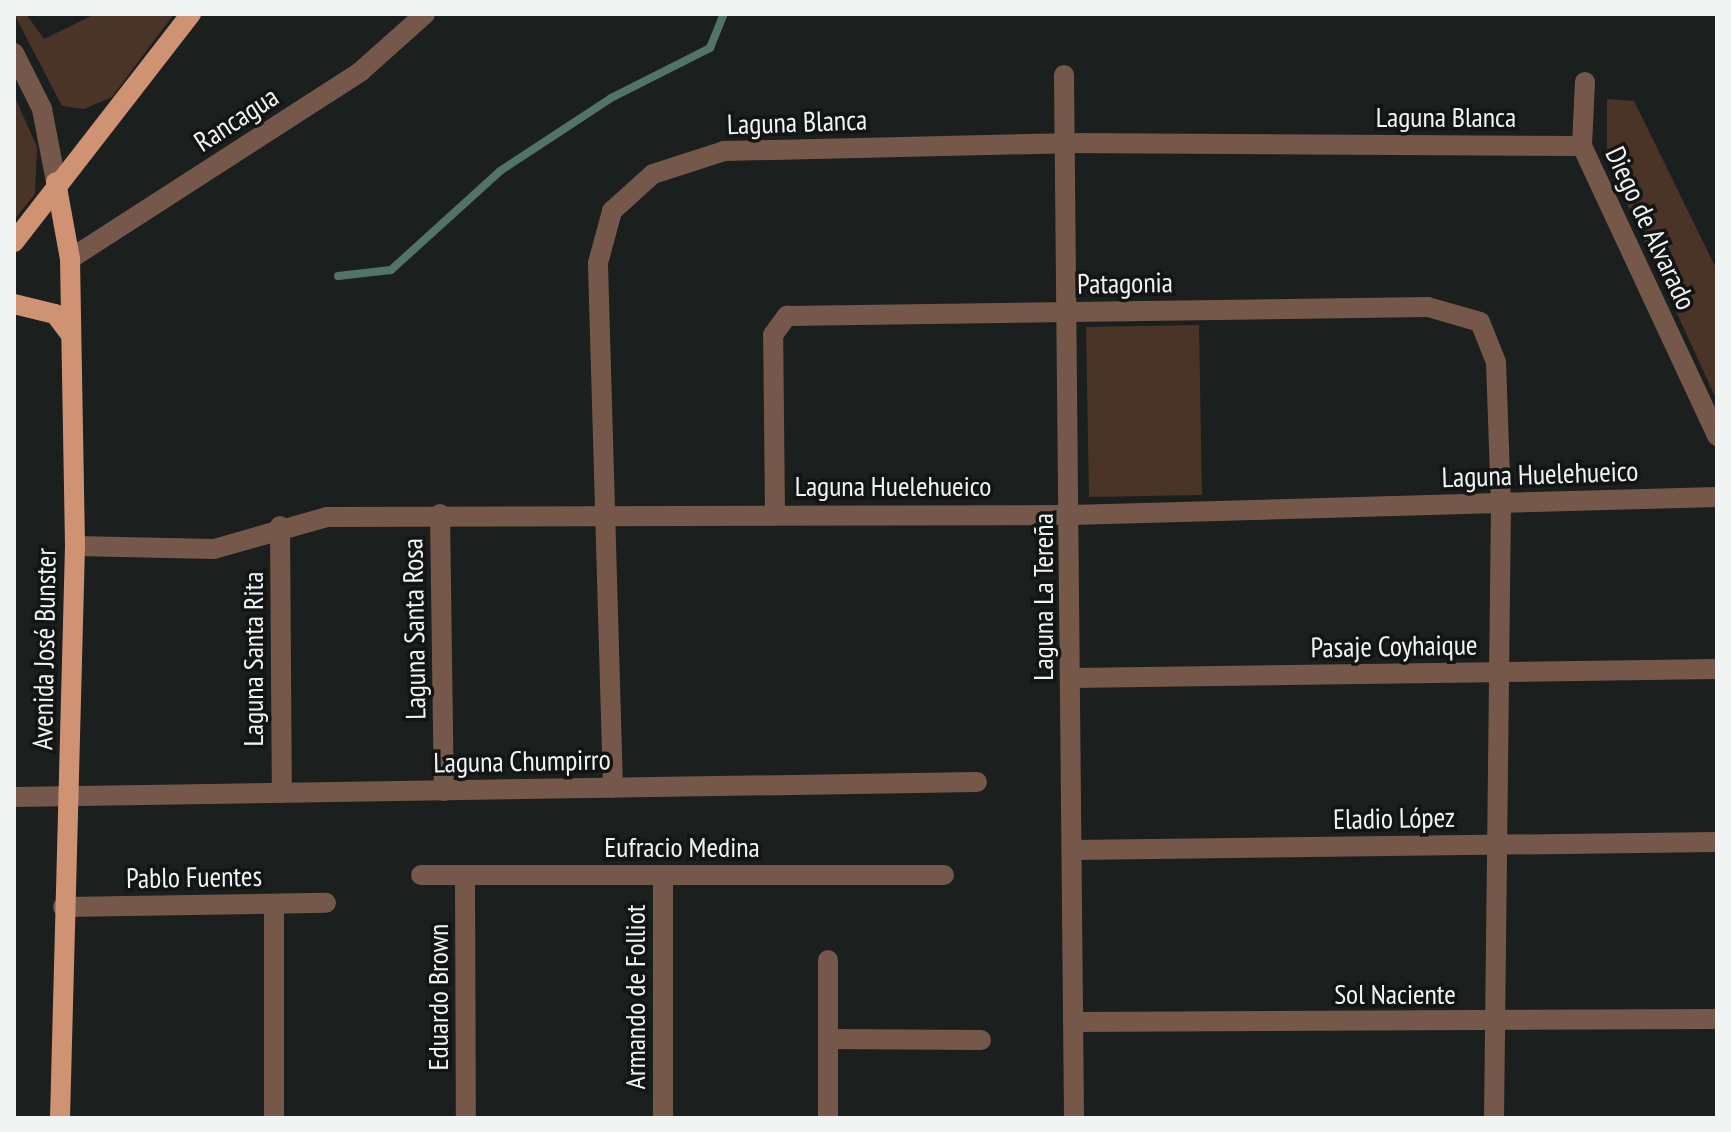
<!DOCTYPE html>
<meta charset="utf-8">
<style>
body{margin:0}
#map{position:relative;width:1731px;height:1132px;overflow:hidden;background:#1b1f1d;font-family:"PT Sans Narrow",sans-serif}
div>[style]{position:absolute}
[style*='--x']{left:calc(var(--x)*1px);top:calc(var(--y)*1px);width:calc(var(--w)*1px);rotate:calc(var(--a)*1deg)}
.green>*{inset:0;background:#4a3327;transform-origin:0 0}
.stream>*{height:8px;margin:-4px;padding:0 4px;transform-origin:4px;border-radius:4px;background:#527369}
.minor>*{height:20px;margin:-10px;padding:0 10px;transform-origin:10px;border-radius:10px;background:#76584a}
.major>*{height:20px;margin:-10px;padding:0 10px;transform-origin:10px;border-radius:10px;background:#cf9374}
span{translate:-50% -50%;white-space:nowrap;text-align:center;line-height:1.15;-webkit-text-stroke:7px #121514;paint-order:stroke}
.street-label{font-size:28px;color:#f2f4f3}
.frame{position:absolute;inset:0;border:16px solid #f2f4f3;pointer-events:none}
</style>
<div id="map">
<div class="green">
<div style="clip-path:polygon(14px 14px,26px 14px,44px 39px,95px 14px,174px 14px,112px 97px,84px 109px,62px 106px)"></div>
<div style="clip-path:polygon(14px 95px,37px 147px,35px 194px,14px 220px)"></div>
<div style="clip-path:polygon(1607px 99px,1634px 101px,1717px 270px,1717px 401px,1607px 160px)"></div>
<div style="left:1199px;top:325px;width:170px;height:113px;rotate:89deg"></div>
</div>
<div class="stream">
<div style="--x:338;--y:276;--w:53;--a:-6.5"></div>
<div style="--x:391;--y:270;--w:147;--a:-42.2"></div>
<div style="--x:500;--y:171;--w:133;--a:-33.3"></div>
<div style="--x:611;--y:98;--w:111;--a:-26.8"></div>
<div style="--x:710;--y:48;--w:37;--a:-68"></div>
</div>
<div class="minor">
<div style="--x:14;--y:53;--w:63;--a:63.4"></div>
<div style="--x:42;--y:109;--w:74;--a:79.1"></div>
<div style="--x:1064;--y:75;--w:1043;--a:89.45"></div>
<div style="--x:1585;--y:82;--w:64;--a:92.7"></div>
<div style="--x:1582;--y:146;--w:320;--a:65"></div>
<div style="--x:70;--y:259;--w:345;--a:-32.8"></div>
<div style="--x:360;--y:72;--w:87;--a:-41.7"></div>
<div style="--x:775;--y:513;--w:178;--a:-90.6"></div>
<div style="--x:773;--y:335;--w:24;--a:-54"></div>
<div style="--x:787;--y:316;--w:641;--a:-0.8"></div>
<div style="--x:1428;--y:307;--w:54;--a:16.1"></div>
<div style="--x:1480;--y:322;--w:43;--a:68.2"></div>
<div style="--x:1496;--y:362;--w:141;--a:88"></div>
<div style="--x:1501;--y:503;--w:615;--a:90.65"></div>
<div style="--x:440;--y:514;--w:277;--a:89.2"></div>
<div style="--x:280;--y:526;--w:267;--a:89.6"></div>
<div style="--x:75;--y:546;--w:139;--a:1.2"></div>
<div style="--x:214;--y:549;--w:117;--a:-15.8"></div>
<div style="--x:327;--y:517;--w:744;--a:-0.15"></div>
<div style="--x:1071;--y:515;--w:646;--a:-1.6"></div>
<div style="--x:1072;--y:678;--w:645;--a:-0.8"></div>
<div style="--x:613;--y:788;--w:525;--a:-91.64"></div>
<div style="--x:598;--y:263;--w:54;--a:-74.9"></div>
<div style="--x:612;--y:211;--w:55;--a:-42.1"></div>
<div style="--x:653;--y:174;--w:75;--a:-17.9"></div>
<div style="--x:724;--y:151;--w:341;--a:-1.3"></div>
<div style="--x:1065;--y:143;--w:517;--a:0.33"></div>
<div style="--x:14;--y:797;--w:963;--a:-0.89"></div>
<div style="--x:1072;--y:850;--w:645;--a:-0.71"></div>
<div style="--x:421;--y:875;--w:523;--a:0"></div>
<div style="--x:465;--y:875;--w:243;--a:89.8"></div>
<div style="--x:663;--y:875;--w:243;--a:90"></div>
<div style="--x:63;--y:907;--w:263;--a:-0.9"></div>
<div style="--x:828;--y:960;--w:158;--a:90"></div>
<div style="--x:1073;--y:1022;--w:644;--a:-0.27"></div>
<div style="--x:828;--y:1039;--w:153;--a:0.4"></div>
<div style="--x:274;--y:1118;--w:214;--a:-90"></div>
</div>
<div class="major">
<div style="--x:56;--y:182;--w:78;--a:79.7"></div>
<div style="--x:70;--y:259;--w:287;--a:89"></div>
<div style="--x:75;--y:546;--w:572;--a:91.5"></div>
<div style="--x:14;--y:242;--w:289;--a:-52.2"></div>
<div style="--x:14;--y:304;--w:42;--a:13.7"></div>
<div style="--x:55;--y:314;--w:26;--a:53"></div>
</div>
<div class="street-label">
<span style="left:1446px;top:117px">Laguna Blanca</span>
<span style="left:236px;top:119px;rotate:-33deg">Rancagua</span>
<span style="left:797px;top:122px;rotate:-2deg">Laguna Blanca</span>
<span style="left:1651px;top:228px;rotate:65deg">Diego de Alvarado</span>
<span style="left:1125px;top:283px;rotate:-1deg">Patagonia</span>
<span style="left:1540px;top:474px;rotate:-2deg">Laguna Huelehueico</span>
<span style="left:893px;top:486px">Laguna Huelehueico</span>
<span style="left:1043px;top:597px;rotate:-90deg">Laguna La Tereña</span>
<span style="left:414px;top:629px;rotate:-91deg">Laguna Santa Rosa</span>
<span style="left:1394px;top:646px;rotate:-1deg">Pasaje Coyhaique</span>
<span style="left:44px;top:649px;rotate:-89deg">Avenida José Bunster</span>
<span style="left:253px;top:659px;rotate:-90deg">Laguna Santa Rita</span>
<span style="left:522px;top:761px;rotate:-1deg">Laguna Chumpirro</span>
<span style="left:1394px;top:818px;rotate:-1deg">Eladio López</span>
<span style="left:682px;top:847px">Eufracio Medina</span>
<span style="left:194px;top:877px;rotate:-1deg">Pablo Fuentes</span>
<span style="left:1395px;top:994px">Sol Naciente</span>
<span style="left:438px;top:997px;rotate:-90deg">Eduardo Brown</span>
<span style="left:635px;top:997px;rotate:-90deg">Armando de Folliot</span>
</div>
<div class="frame"></div>
</div>
